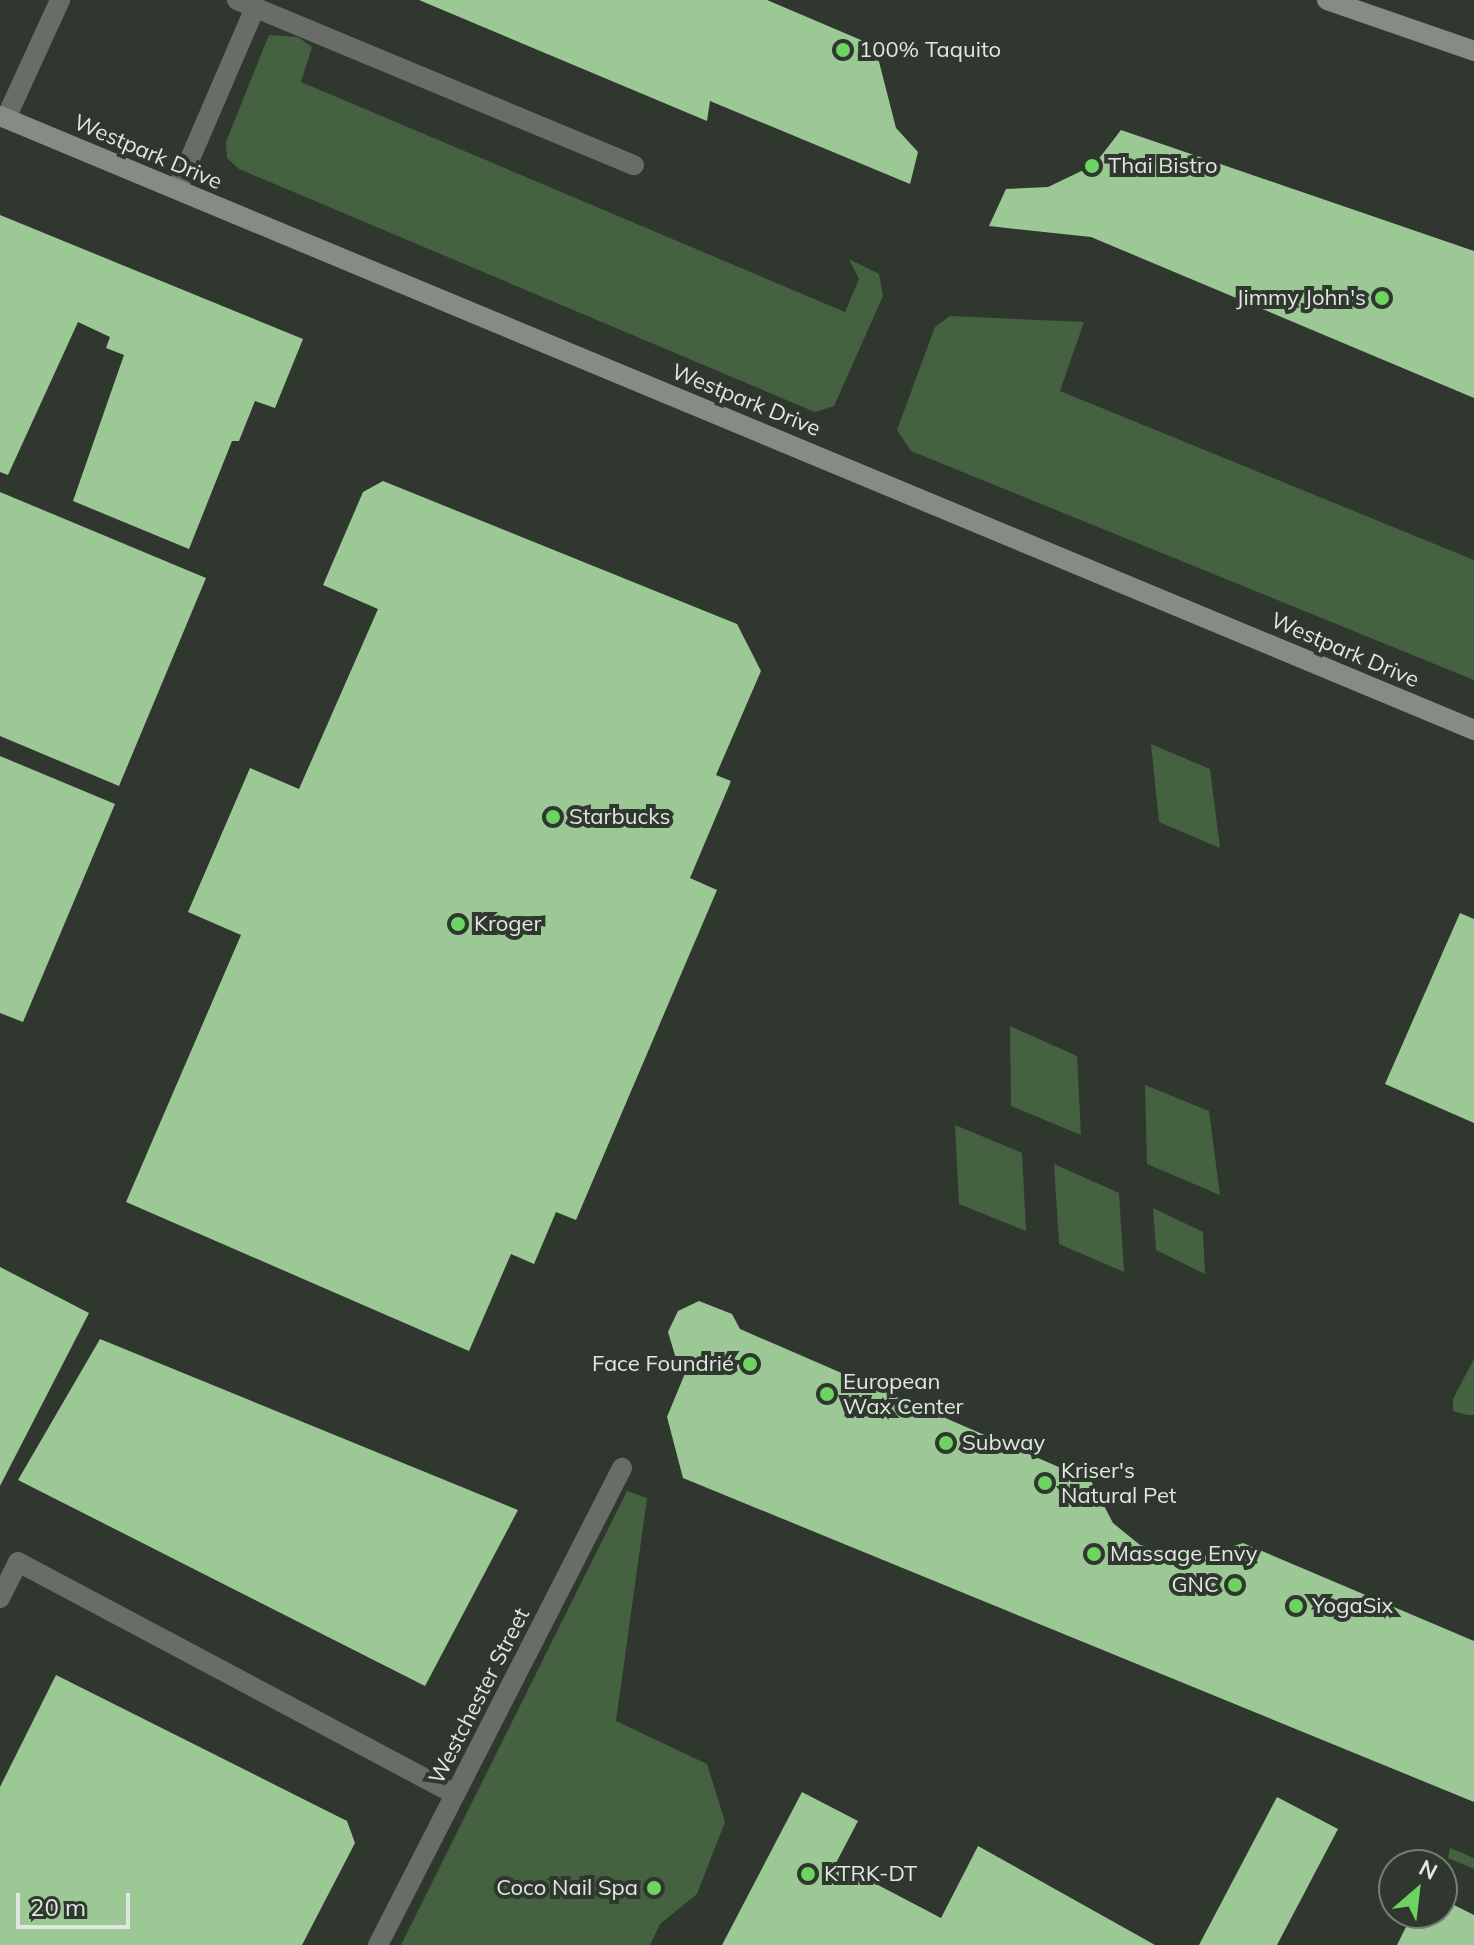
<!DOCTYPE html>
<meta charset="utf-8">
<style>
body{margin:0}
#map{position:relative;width:1474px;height:1945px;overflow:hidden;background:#2f372e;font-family:Mulish,sans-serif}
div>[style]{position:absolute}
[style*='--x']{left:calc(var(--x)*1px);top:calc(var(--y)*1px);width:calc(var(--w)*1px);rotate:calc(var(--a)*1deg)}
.green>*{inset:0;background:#446240}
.building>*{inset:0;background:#9cc896}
.lane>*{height:20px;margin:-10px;padding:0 10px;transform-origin:10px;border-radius:10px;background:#696d68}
.street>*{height:20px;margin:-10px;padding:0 10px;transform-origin:10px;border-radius:10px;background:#696d68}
.secondary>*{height:20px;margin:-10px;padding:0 10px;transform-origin:10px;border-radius:10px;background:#868c85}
.dots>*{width:22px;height:22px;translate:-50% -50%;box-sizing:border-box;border:4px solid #2f372e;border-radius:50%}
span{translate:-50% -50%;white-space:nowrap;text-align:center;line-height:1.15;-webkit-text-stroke:8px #2f372e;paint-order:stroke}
.poi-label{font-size:22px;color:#e1e7e1}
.left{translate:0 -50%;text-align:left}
.right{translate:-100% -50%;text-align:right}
.street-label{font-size:22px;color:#e1e7e1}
.north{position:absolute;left:1378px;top:1849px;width:80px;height:80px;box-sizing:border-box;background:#2f372e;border:2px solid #767d76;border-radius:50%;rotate:28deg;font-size:22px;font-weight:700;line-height:32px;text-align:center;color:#e1e7e1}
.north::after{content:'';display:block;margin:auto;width:28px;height:36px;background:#6dd361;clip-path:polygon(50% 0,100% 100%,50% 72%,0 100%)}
.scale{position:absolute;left:16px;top:1893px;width:114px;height:36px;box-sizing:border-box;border:4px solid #e1e7e1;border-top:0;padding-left:10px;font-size:24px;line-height:28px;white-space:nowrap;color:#e1e7e1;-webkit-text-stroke:6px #2f372e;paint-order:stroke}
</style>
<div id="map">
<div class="green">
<div style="clip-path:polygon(269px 35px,298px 37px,312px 47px,301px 82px,845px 312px,859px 279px,849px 259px,879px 274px,883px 296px,834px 406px,815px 412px,239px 169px,227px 158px,226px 142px)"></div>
<div style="clip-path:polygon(950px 316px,1084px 322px,1060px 391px,1474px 560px,1474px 680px,911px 451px,897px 430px,935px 327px)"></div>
<div style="clip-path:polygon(1151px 744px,1210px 769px,1220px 848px,1159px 822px)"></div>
<div style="clip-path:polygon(1010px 1026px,1077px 1056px,1081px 1135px,1011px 1106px)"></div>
<div style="clip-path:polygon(1145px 1085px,1209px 1111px,1220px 1195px,1147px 1164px)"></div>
<div style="clip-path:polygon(955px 1125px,1022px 1153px,1026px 1231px,959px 1204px)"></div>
<div style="clip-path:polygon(1054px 1164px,1119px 1193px,1124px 1272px,1059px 1244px)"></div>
<div style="clip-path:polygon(1153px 1208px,1203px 1232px,1205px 1274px,1156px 1250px)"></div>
<div style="clip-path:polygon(1474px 1359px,1474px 1415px,1467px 1415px,1453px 1411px,1453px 1399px)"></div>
<div style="clip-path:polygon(627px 1491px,647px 1498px,616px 1721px,707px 1764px,725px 1822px,697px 1894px,660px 1924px,650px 1945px,401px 1945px)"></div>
<div style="clip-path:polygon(1450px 1848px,1474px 1858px,1474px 1869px,1448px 1858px)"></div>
</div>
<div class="building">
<div style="clip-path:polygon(419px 0,767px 0,875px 46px,896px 128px,918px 152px,910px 184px,710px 101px,707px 121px)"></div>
<div style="clip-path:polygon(1121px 130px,1474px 251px,1474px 398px,1091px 237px,989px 226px,1006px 189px,1048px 187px,1094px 165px)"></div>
<div style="clip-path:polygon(0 215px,303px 339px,275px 408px,255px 401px,239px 441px,232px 441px,189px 549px,73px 501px,124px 355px,106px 348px,110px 337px,78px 322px,8px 475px,0 472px)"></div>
<div style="clip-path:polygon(383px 481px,737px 624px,761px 671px,716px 775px,731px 781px,690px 878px,717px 890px,576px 1220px,556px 1212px,534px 1264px,511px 1254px,469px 1351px,126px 1202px,241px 935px,188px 912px,250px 768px,299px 789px,378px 609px,323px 585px,363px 492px)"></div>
<div style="clip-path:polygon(0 492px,206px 578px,119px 786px,0 736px)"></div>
<div style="clip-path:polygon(0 756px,115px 804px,23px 1022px,0 1013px)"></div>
<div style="clip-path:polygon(1460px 913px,1474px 919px,1474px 1123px,1385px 1084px)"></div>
<div style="clip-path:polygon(0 1267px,89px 1313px,0 1486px)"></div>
<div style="clip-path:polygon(699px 1301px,732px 1314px,740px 1329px,1091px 1481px,1113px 1523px,1140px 1545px,1198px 1558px,1243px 1543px,1474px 1641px,1474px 1802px,683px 1478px,667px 1417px,688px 1366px,677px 1362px,668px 1332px,678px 1311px)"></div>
<div style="clip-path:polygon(100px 1339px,518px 1510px,425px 1686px,18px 1480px)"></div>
<div style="clip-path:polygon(56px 1675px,347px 1821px,355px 1843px,302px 1945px,0 1945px,0 1787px)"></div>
<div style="clip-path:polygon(802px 1792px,858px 1821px,836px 1863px,941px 1918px,978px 1846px,1155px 1945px,722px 1945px)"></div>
<div style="clip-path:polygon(1277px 1797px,1338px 1829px,1277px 1945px,1199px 1945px)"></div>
<div style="clip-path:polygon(1442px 1899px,1474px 1915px,1474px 1945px,1397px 1945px,1413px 1913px,1442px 1913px)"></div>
</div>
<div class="lane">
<div style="--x:237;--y:0;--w:430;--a:22.6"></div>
<div style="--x:177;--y:189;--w:197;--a:-66.7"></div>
<div style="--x:0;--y:1598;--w:40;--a:-63.4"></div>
<div style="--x:18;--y:1562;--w:495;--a:28"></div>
</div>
<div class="street">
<div style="--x:6;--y:118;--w:130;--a:-65.4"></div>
<div style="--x:378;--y:1945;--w:536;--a:-62.91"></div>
</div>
<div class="secondary">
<div style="--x:1327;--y:0;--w:156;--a:19.1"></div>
<div style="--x:0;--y:116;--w:1597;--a:22.61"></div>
</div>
<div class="dots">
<div style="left:843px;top:50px;background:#6dd361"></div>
<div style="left:1092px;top:166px;background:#6dd361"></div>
<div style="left:1382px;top:298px;background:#6dd361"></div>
<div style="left:553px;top:817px;background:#6dd361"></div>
<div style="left:458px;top:924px;background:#6dd361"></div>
<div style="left:750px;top:1364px;background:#6dd361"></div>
<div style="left:827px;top:1394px;background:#6dd361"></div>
<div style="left:946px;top:1443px;background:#6dd361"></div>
<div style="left:1045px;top:1483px;background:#6dd361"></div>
<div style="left:1094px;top:1554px;background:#6dd361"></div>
<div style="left:1235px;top:1585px;background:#6dd361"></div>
<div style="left:1296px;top:1606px;background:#6dd361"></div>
<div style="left:808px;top:1874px;background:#6dd361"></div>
<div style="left:654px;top:1888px;background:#6dd361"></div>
</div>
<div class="poi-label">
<span class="left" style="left:859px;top:50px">100% Taquito</span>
<span class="left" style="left:1108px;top:166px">Thai Bistro</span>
<span class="right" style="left:1366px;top:298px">Jimmy John's</span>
<span class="left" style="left:569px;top:817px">Starbucks</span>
<span class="left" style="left:474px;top:924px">Kroger</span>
<span class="right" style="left:734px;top:1364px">Face Foundrié</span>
<span class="left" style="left:843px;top:1394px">European<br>Wax Center</span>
<span class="left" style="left:962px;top:1443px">Subway</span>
<span class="left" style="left:1061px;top:1483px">Kriser's<br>Natural Pet</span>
<span class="left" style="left:1110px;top:1554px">Massage Envy</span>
<span class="right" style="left:1219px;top:1585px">GNC</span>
<span class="left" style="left:1312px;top:1606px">YogaSix</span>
<span class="left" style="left:824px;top:1874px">KTRK-DT</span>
<span class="right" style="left:638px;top:1888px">Coco Nail Spa</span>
</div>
<div class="street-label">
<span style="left:148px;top:152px;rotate:23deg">Westpark Drive</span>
<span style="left:746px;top:400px;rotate:22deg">Westpark Drive</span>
<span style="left:1345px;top:650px;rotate:23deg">Westpark Drive</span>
<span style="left:479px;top:1696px;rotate:-63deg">Westchester Street</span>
</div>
<div class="north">N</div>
<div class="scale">20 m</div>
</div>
